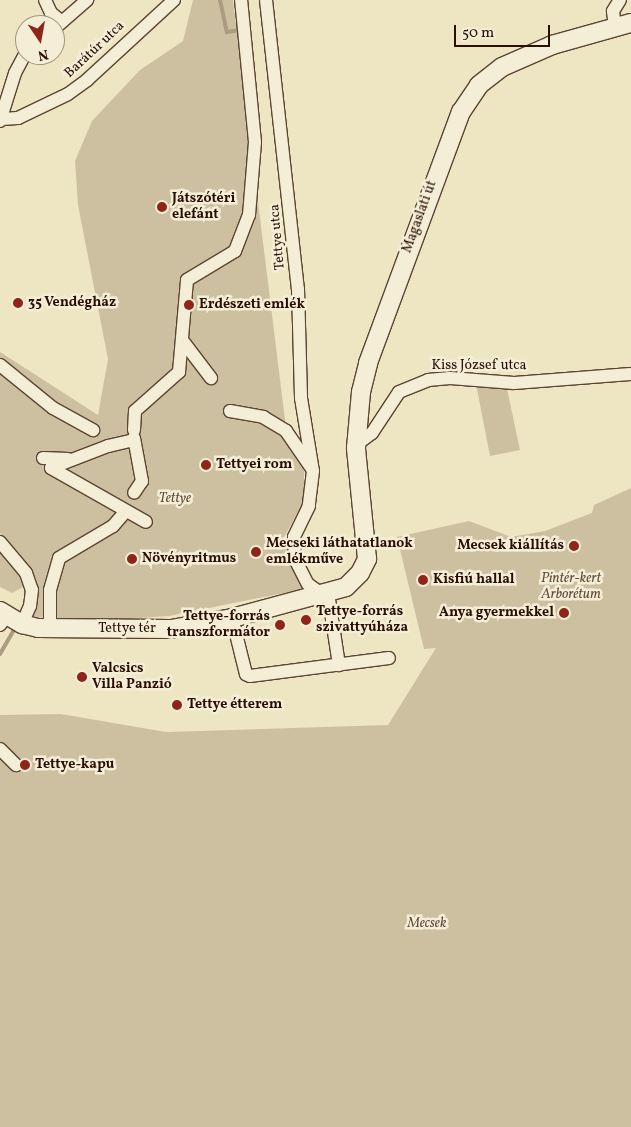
<!DOCTYPE html>
<meta charset="utf-8">
<style>
body{margin:0}
#map{position:relative;width:631px;height:1127px;overflow:hidden;background:#eee5c2;font-family:Vollkorn,serif}
div>[style]{position:absolute}
[style*='--x']{left:calc(var(--x)*1px);top:calc(var(--y)*1px);width:calc(var(--w)*1px);rotate:calc(var(--a)*1deg)}
.green>*{inset:0;background:#cdc0a1}
.stream>*{height:4px;margin:-2px;padding:0 2px;transform-origin:2px;border-radius:2px;background:#ab9c81}
.roads{filter:drop-shadow(1px 0 #5b4432) drop-shadow(-1px 0 #5b4432) drop-shadow(0 1px #5b4432) drop-shadow(0 -1px #5b4432)}
.street>*{height:12px;margin:-6px;padding:0 6px;transform-origin:6px;border-radius:6px;background:#f4eed7}
.secondary>*{height:18px;margin:-9px;padding:0 9px;transform-origin:9px;border-radius:9px;background:#f4eed7}
.dots>*{width:14px;height:14px;translate:-50% -50%;box-sizing:border-box;border:2px solid #f4eed7;border-radius:50%}
span{translate:-50% -50%;white-space:nowrap;text-align:center;line-height:1.15;-webkit-text-stroke:5px #f4eed7;paint-order:stroke}
.street-label{font-size:14px;color:#2a0e02}
.poi-label{font-size:14px;color:#2a0e02;font-weight:700}
.left{translate:0 -50%;text-align:left}
.right{translate:-100% -50%;text-align:right}
.park-label{font-size:14px;color:#634c3a;font-style:italic}
.north{position:absolute;left:15px;top:15px;width:50px;height:50px;box-sizing:border-box;background:#f4eed7;border:1px solid #a39482;border-radius:50%;rotate:168deg;font-size:14px;font-weight:700;line-height:20px;text-align:center;color:#2a0e02}
.north::after{content:'';display:block;margin:auto;width:18px;height:22px;background:#8f2418;clip-path:polygon(50% 0,100% 100%,50% 72%,0 100%)}
.scale{position:absolute;left:454px;top:25px;width:96px;height:22px;box-sizing:border-box;border:2px solid #2a0e02;border-top:0;padding-left:6px;font-size:15px;line-height:18px;white-space:nowrap;color:#2a0e02;-webkit-text-stroke:4px #f4eed7;paint-order:stroke}
</style>
<div id="map">
<div class="green">
<div style="clip-path:polygon(193px 0,233px 0,286px 428px,290px 449px,304px 470px,304px 501px,283px 539px,304px 589px,169px 616px,82px 622px,30px 616px,35px 579px,0 533px,0 352px,98px 415px,108px 359px,78px 205px,75px 161px,92px 121px,140px 70px,183px 41px)"></div>
<div style="clip-path:polygon(476px 384px,507px 389px,520px 450px,490px 456px)"></div>
<div style="clip-path:polygon(631px 488px,631px 1127px,0 1127px,0 715px,61px 714px,166px 732px,388px 725px,436px 648px,424px 649px,397px 537px,469px 521px,511px 537px,545px 531px,592px 513px,594px 505px)"></div>
<div style="clip-path:polygon(0 549px,27px 585px,12px 593px,0 587px)"></div>
</div>
<div class="stream">
<div style="--x:220;--y:0;--w:33;--a:78"></div>
<div style="--x:227;--y:32;--w:12;--a:-9"></div>
<div style="--x:0;--y:654;--w:34;--a:-60"></div>
</div>
<div class="roads">
<div class="street">
<div style="--x:45;--y:0;--w:14;--a:65"></div>
<div style="--x:51;--y:13;--w:14;--a:39"></div>
<div style="--x:266;--y:0;--w:291;--a:83.7"></div>
<div style="--x:298;--y:289;--w:109;--a:88.4"></div>
<div style="--x:301;--y:398;--w:74;--a:80.7"></div>
<div style="--x:313;--y:471;--w:35;--a:97"></div>
<div style="--x:309;--y:506;--w:34;--a:116"></div>
<div style="--x:294;--y:537;--w:22;--a:87"></div>
<div style="--x:295;--y:559;--w:28;--a:63"></div>
<div style="--x:308;--y:584;--w:19;--a:36"></div>
<div style="--x:615;--y:26;--w:15;--a:-98"></div>
<div style="--x:613;--y:11;--w:13;--a:-58"></div>
<div style="--x:55;--y:28;--w:43;--a:-41.2"></div>
<div style="--x:1;--y:119;--w:17;--a:-3"></div>
<div style="--x:18;--y:118;--w:55;--a:-25.6"></div>
<div style="--x:68;--y:94;--w:24;--a:-36"></div>
<div style="--x:87;--y:80;--w:118;--a:-42.6"></div>
<div style="--x:0;--y:121;--w:50;--a:-72.6"></div>
<div style="--x:15;--y:73;--w:21;--a:-62"></div>
<div style="--x:182;--y:340;--w:48;--a:52.7"></div>
<div style="--x:0;--y:365;--w:68;--a:39.1"></div>
<div style="--x:53;--y:408;--w:46;--a:28.8"></div>
<div style="--x:230;--y:411;--w:34;--a:10"></div>
<div style="--x:263;--y:417;--w:27;--a:31"></div>
<div style="--x:286;--y:431;--w:46;--a:55.6"></div>
<div style="--x:134;--y:430;--w:19;--a:-87"></div>
<div style="--x:135;--y:411;--w:59;--a:-41.6"></div>
<div style="--x:179;--y:372;--w:92;--a:-85"></div>
<div style="--x:187;--y:280;--w:56;--a:-31.1"></div>
<div style="--x:235;--y:251;--w:39;--a:-69"></div>
<div style="--x:249;--y:215;--w:73;--a:-85.3"></div>
<div style="--x:255;--y:142;--w:143;--a:-95.6"></div>
<div style="--x:134;--y:438;--w:44;--a:79.5"></div>
<div style="--x:142;--y:481;--w:14;--a:124"></div>
<div style="--x:134;--y:440;--w:27;--a:167"></div>
<div style="--x:108;--y:446;--w:61;--a:158.9"></div>
<div style="--x:51;--y:468;--w:109;--a:29.6"></div>
<div style="--x:356;--y:445;--w:20;--a:-37"></div>
<div style="--x:372;--y:433;--w:49;--a:-56.6"></div>
<div style="--x:399;--y:392;--w:31;--a:-22"></div>
<div style="--x:428;--y:380;--w:22;--a:-5"></div>
<div style="--x:450;--y:378;--w:64;--a:4.5"></div>
<div style="--x:514;--y:383;--w:117;--a:-4.4"></div>
<div style="--x:43;--y:458;--w:25;--a:2"></div>
<div style="--x:0;--y:542;--w:40;--a:50"></div>
<div style="--x:26;--y:573;--w:18;--a:71"></div>
<div style="--x:32;--y:590;--w:16;--a:97"></div>
<div style="--x:30;--y:606;--w:20;--a:114"></div>
<div style="--x:328;--y:593;--w:73;--a:81.3"></div>
<div style="--x:232;--y:618;--w:58;--a:76"></div>
<div style="--x:246;--y:674;--w:4;--a:27"></div>
<div style="--x:250;--y:676;--w:140;--a:-7.4"></div>
<div style="--x:0;--y:625;--w:10;--a:-53"></div>
<div style="--x:50;--y:629;--w:39;--a:-90"></div>
<div style="--x:50;--y:590;--w:33;--a:-74"></div>
<div style="--x:59;--y:558;--w:63;--a:-30.7"></div>
<div style="--x:113;--y:526;--w:18;--a:-49"></div>
<div style="--x:0;--y:749;--w:23;--a:45"></div>
</div>
<div class="secondary">
<div style="--x:0;--y:611;--w:26;--a:31"></div>
<div style="--x:22;--y:624;--w:16;--a:14"></div>
<div style="--x:38;--y:628;--w:133;--a:0.4"></div>
<div style="--x:171;--y:629;--w:62;--a:-10.2"></div>
<div style="--x:232;--y:618;--w:118;--a:-15.2"></div>
<div style="--x:346;--y:587;--w:20;--a:-45"></div>
<div style="--x:360;--y:573;--w:16;--a:-63"></div>
<div style="--x:367;--y:559;--w:112;--a:-95.7"></div>
<div style="--x:356;--y:448;--w:56;--a:-84.9"></div>
<div style="--x:361;--y:392;--w:30;--a:-76"></div>
<div style="--x:368;--y:363;--w:268;--a:-69.7"></div>
<div style="--x:461;--y:112;--w:32;--a:-56"></div>
<div style="--x:479;--y:85;--w:29;--a:-38"></div>
<div style="--x:502;--y:67;--w:55;--a:-23.7"></div>
<div style="--x:552;--y:45;--w:82;--a:-15.6"></div>
</div>
</div>
<div class="dots">
<div style="left:162px;top:207px;background:#8f2418"></div>
<div style="left:18px;top:303px;background:#8f2418"></div>
<div style="left:189px;top:305px;background:#8f2418"></div>
<div style="left:206px;top:465px;background:#8f2418"></div>
<div style="left:574px;top:546px;background:#8f2418"></div>
<div style="left:256px;top:552px;background:#8f2418"></div>
<div style="left:132px;top:559px;background:#8f2418"></div>
<div style="left:423px;top:580px;background:#8f2418"></div>
<div style="left:564px;top:613px;background:#8f2418"></div>
<div style="left:306px;top:620px;background:#8f2418"></div>
<div style="left:280px;top:625px;background:#8f2418"></div>
<div style="left:82px;top:677px;background:#8f2418"></div>
<div style="left:177px;top:705px;background:#8f2418"></div>
<div style="left:25px;top:765px;background:#8f2418"></div>
</div>
<div class="street-label">
<span style="left:95px;top:50px;rotate:-43deg">Barátúr utca</span>
<span style="left:420px;top:217px;rotate:-70deg">Magaslati út</span>
<span style="left:278px;top:237px;rotate:-95deg">Tettye utca</span>
<span style="left:479px;top:366px">Kiss József utca</span>
<span style="left:127px;top:629px">Tettye tér</span>
</div>
<div class="poi-label">
<span class="left" style="left:172px;top:207px">Játszótéri<br>elefánt</span>
<span class="left" style="left:28px;top:303px">35 Vendégház</span>
<span class="left" style="left:199px;top:305px">Erdészeti emlék</span>
<span class="left" style="left:216px;top:465px">Tettyei rom</span>
<span class="left" style="left:266px;top:552px">Mecseki láthatatlanok<br>emlékműve</span>
<span class="right" style="left:564px;top:546px">Mecsek kiállítás</span>
<span class="left" style="left:142px;top:559px">Növényritmus</span>
<span class="left" style="left:433px;top:580px">Kisfiú hallal</span>
<span class="left" style="left:316px;top:620px">Tettye-forrás<br>szivattyúháza</span>
<span class="right" style="left:554px;top:613px">Anya gyermekkel</span>
<span class="right" style="left:270px;top:625px">Tettye-forrás<br>transzformátor</span>
<span class="left" style="left:92px;top:677px">Valcsics<br>Villa Panzió</span>
<span class="left" style="left:187px;top:705px">Tettye étterem</span>
<span class="left" style="left:35px;top:765px">Tettye-kapu</span>
</div>
<div class="park-label">
<span style="left:175px;top:499px">Tettye</span>
<span style="left:571px;top:587px">Pintér-kert<br>Arborétum</span>
<span style="left:427px;top:924px">Mecsek</span>
</div>
<div class="north">N</div>
<div class="scale">50 m</div>
</div>
